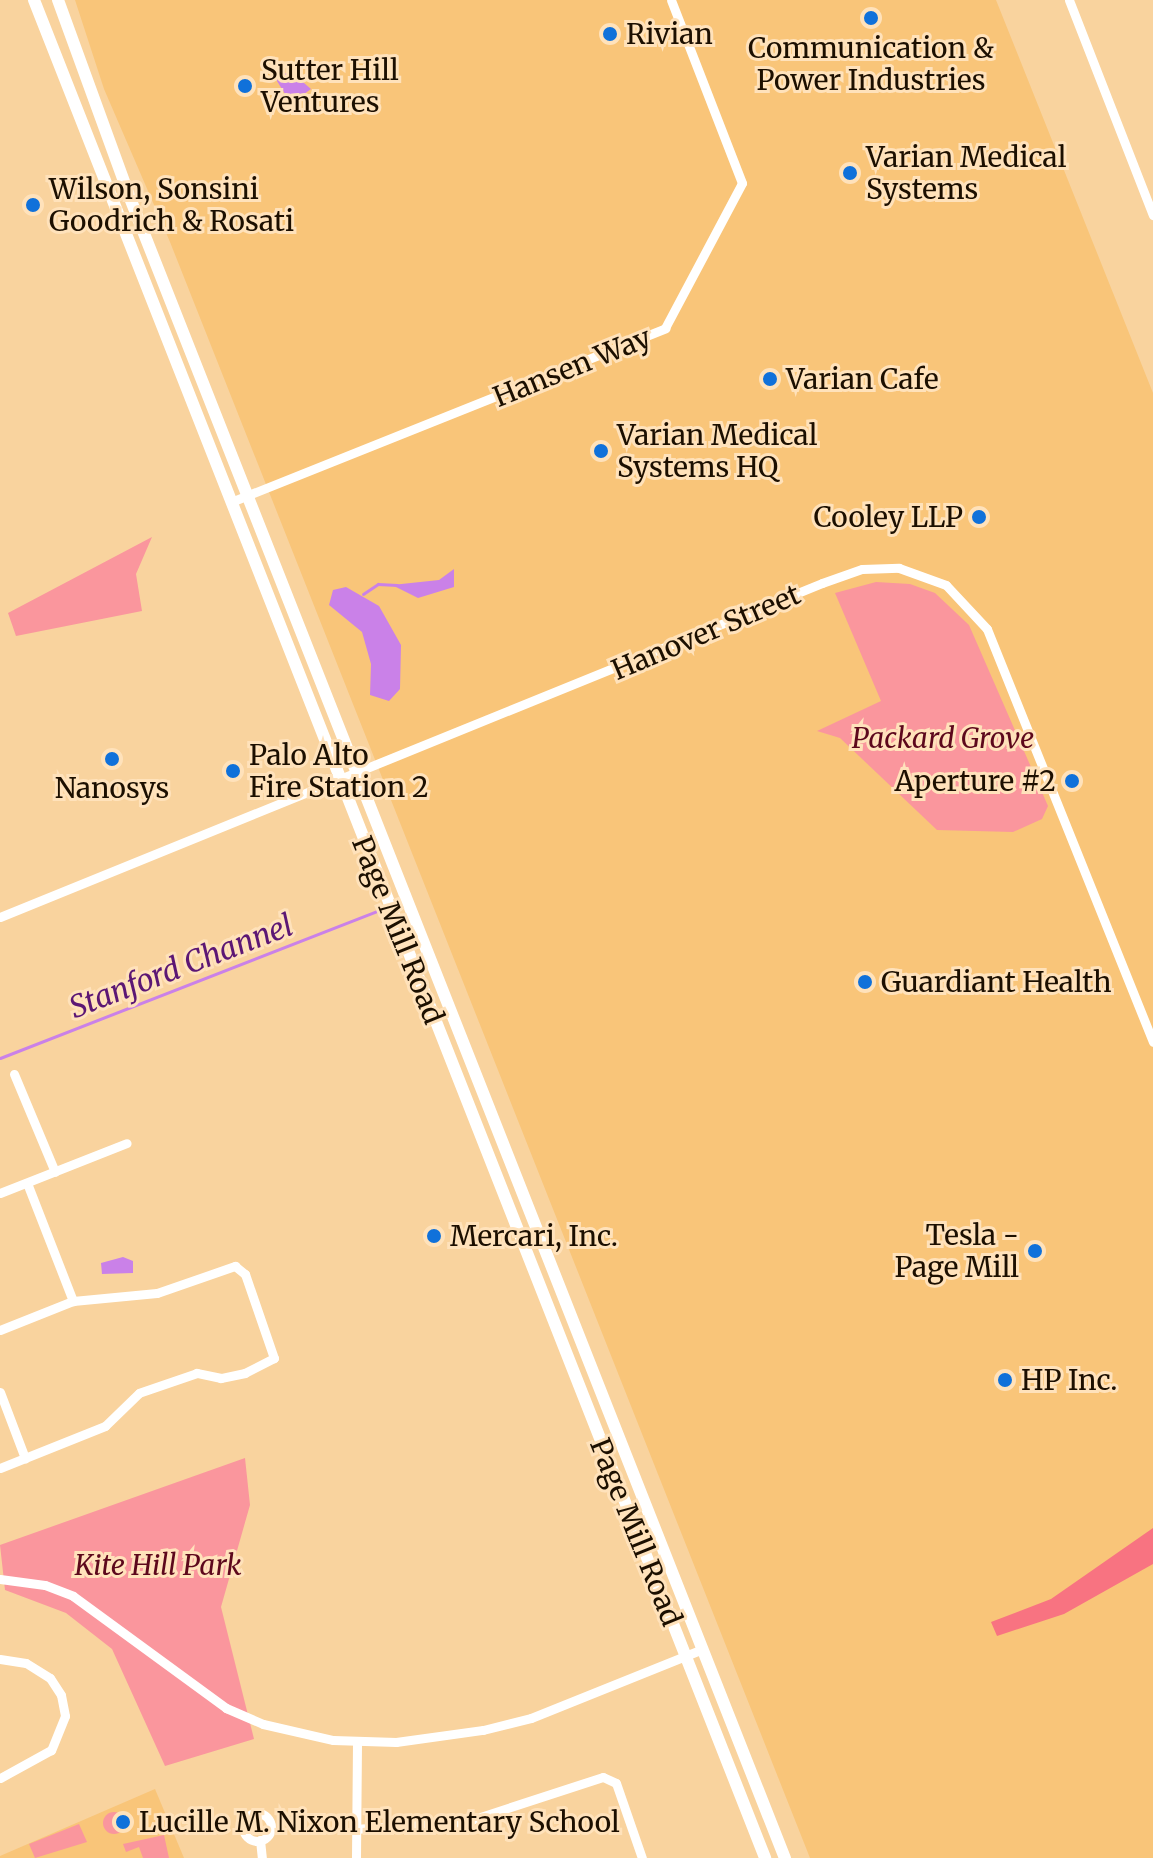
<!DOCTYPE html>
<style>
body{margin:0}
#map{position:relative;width:1153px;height:1858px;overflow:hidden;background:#f9d39e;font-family:Merriweather,serif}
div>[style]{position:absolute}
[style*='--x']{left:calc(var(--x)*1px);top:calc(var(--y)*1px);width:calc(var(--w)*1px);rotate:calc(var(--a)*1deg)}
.built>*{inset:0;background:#f9c579}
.green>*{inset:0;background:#fa969d}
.round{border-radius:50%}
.forest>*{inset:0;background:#f87381}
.water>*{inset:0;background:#ca81e8}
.stream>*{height:3px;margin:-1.5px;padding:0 1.5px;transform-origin:1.5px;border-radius:1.5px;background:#ca81e8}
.minor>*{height:9px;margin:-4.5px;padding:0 4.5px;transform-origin:4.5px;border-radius:4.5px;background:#fff}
.minor>.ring{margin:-4.5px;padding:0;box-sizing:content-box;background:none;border:9px solid #fff;border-radius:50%}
.major>*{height:12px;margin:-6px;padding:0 6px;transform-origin:6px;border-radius:6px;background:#fff}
.dots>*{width:22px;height:22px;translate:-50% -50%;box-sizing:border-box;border:4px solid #ffe2bb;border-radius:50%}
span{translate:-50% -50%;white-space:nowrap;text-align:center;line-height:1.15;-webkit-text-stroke:6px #ffe2bb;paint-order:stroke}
.poi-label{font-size:28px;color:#1c0f00}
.left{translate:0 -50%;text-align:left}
.right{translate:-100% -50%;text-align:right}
.street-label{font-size:28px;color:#1c0f00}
.park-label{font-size:28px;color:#5d081c;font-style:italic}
.water-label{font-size:30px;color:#5c1774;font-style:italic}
</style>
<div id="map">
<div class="built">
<div style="clip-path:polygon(75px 0,996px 0,1153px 393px,1153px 1858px,810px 1858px,170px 242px,104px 89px)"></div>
<div style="clip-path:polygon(155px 1789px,184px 1858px,0 1858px,0 1856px)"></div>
</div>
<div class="green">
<div style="clip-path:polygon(152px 537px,136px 574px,142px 611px,16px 636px,8px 613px)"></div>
<div style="clip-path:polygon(876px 582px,910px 584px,935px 593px,969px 625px,1048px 806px,1042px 819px,1013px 832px,937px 830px,840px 738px,817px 731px,881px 701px,835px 593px)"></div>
<div style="clip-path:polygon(245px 1458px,250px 1505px,221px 1607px,254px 1739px,165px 1766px,112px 1649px,66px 1613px,5px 1590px,0 1545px)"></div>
<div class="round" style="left:103px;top:1812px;width:22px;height:22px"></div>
<div style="clip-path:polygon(79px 1824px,87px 1842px,35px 1858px,29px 1844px)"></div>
<div style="clip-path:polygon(164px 1835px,169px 1858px,143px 1858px,139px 1847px,126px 1852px,123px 1844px)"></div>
</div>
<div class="forest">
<div style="clip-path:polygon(1153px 1528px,1153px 1564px,1064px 1614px,997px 1636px,991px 1622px,1051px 1599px)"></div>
</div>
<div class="water">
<div style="clip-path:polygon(279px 71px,297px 77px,311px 89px,300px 97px,285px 94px,277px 81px)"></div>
<div style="clip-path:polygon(454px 569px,454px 587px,418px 598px,392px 585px,439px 580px)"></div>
<div style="clip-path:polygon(346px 587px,379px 606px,401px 645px,400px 689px,389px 701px,370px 695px,371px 664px,362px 632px,329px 605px,333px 590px)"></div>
<div style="clip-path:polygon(123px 1257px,133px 1261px,133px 1273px,102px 1274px,101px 1263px)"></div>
</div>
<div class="stream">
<div style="--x:363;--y:594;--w:18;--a:-34"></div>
<div style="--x:378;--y:584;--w:19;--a:3"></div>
<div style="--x:0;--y:1058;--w:405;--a:-21.3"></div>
</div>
<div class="minor">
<div style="--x:1069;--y:0;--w:231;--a:68.7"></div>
<div style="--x:231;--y:502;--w:468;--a:-21.8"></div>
<div style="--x:665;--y:328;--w:164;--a:-62"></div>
<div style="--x:742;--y:183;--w:196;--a:-111.2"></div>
<div style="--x:0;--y:917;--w:887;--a:-22.11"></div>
<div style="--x:822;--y:583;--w:42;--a:-19.3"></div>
<div style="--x:862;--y:569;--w:37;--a:-2"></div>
<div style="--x:899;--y:568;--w:50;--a:19.9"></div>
<div style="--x:946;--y:585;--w:60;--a:47"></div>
<div style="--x:987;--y:629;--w:445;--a:68.1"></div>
<div style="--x:14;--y:1074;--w:106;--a:67.3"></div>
<div style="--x:27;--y:1183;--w:127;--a:68.7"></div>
<div style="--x:0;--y:1193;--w:136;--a:-21.5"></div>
<div style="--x:0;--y:1330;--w:79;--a:-21.7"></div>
<div style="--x:73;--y:1301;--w:84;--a:-5.4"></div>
<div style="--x:157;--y:1293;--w:83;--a:-19.1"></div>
<div style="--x:235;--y:1266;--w:13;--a:39"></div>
<div style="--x:245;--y:1274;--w:89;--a:71"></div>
<div style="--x:274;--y:1358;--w:33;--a:153"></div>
<div style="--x:245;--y:1373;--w:25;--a:168"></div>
<div style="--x:221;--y:1378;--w:25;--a:-168"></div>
<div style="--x:197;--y:1373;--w:61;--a:161"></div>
<div style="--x:139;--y:1393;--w:47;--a:135.9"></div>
<div style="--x:105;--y:1426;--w:113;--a:158.2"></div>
<div style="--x:0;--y:1392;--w:71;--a:69.3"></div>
<div style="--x:0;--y:1579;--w:45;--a:7.6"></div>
<div style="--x:45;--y:1585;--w:30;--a:21"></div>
<div style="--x:73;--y:1596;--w:190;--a:36.2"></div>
<div style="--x:226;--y:1708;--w:40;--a:23.4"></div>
<div style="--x:263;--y:1724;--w:72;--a:12.9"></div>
<div style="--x:333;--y:1740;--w:63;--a:1.8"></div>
<div style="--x:396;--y:1742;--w:88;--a:-7.9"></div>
<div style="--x:483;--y:1730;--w:49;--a:-14"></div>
<div style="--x:531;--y:1718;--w:185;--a:-21.9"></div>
<div style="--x:0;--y:1659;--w:26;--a:9"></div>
<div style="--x:26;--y:1663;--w:28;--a:32"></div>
<div style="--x:50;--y:1678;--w:20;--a:57"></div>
<div style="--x:61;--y:1695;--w:21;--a:79"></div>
<div style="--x:65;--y:1716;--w:37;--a:112"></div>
<div style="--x:51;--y:1750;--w:58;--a:151.2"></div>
<div class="ring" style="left:243px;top:1813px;width:19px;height:19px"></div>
<div style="--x:354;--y:1829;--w:111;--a:-3.6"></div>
<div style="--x:465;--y:1822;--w:145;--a:-18.1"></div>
<div style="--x:603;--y:1777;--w:14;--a:25"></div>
<div style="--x:616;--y:1783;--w:79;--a:70.9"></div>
<div style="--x:260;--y:1840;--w:18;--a:84"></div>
<div style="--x:356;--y:1858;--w:116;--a:-89.5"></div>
</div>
<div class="major">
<div style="--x:34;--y:0;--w:1997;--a:68.52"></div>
<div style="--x:58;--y:0;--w:211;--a:70"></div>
<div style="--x:130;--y:198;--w:1785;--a:68.47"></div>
</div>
<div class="dots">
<div style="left:871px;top:18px;background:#1071da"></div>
<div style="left:610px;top:34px;background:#1071da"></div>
<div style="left:245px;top:86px;background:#1071da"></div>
<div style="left:850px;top:173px;background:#1071da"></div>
<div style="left:33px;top:205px;background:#1071da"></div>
<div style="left:770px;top:379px;background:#1071da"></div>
<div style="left:601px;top:451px;background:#1071da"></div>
<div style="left:979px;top:517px;background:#1071da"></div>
<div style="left:112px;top:759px;background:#1071da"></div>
<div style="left:233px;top:771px;background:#1071da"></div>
<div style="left:1072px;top:781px;background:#1071da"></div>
<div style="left:865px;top:982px;background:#1071da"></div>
<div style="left:434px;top:1236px;background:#1071da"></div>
<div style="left:1035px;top:1251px;background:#1071da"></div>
<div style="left:1005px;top:1380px;background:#1071da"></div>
<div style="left:123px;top:1822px;background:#1071da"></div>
</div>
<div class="poi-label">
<span class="left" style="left:626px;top:34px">Rivian</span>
<span style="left:871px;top:64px">Communication &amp;<br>Power Industries</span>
<span class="left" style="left:261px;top:86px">Sutter Hill<br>Ventures</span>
<span class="left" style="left:866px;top:173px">Varian Medical<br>Systems</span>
<span class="left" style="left:49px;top:205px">Wilson, Sonsini<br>Goodrich &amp; Rosati</span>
<span class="left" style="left:786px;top:379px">Varian Cafe</span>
<span class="left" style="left:617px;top:451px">Varian Medical<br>Systems HQ</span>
<span class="right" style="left:963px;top:517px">Cooley LLP</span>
<span class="left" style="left:249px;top:771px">Palo Alto<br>Fire Station 2</span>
<span class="right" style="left:1056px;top:781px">Aperture #2</span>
<span style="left:112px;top:788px">Nanosys</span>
<span class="left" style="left:881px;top:982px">Guardiant Health</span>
<span class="right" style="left:1019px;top:1251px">Tesla -<br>Page Mill</span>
<span class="left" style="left:450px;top:1236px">Mercari, Inc.</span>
<span class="left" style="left:1021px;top:1380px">HP Inc.</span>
<span class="left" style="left:139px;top:1822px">Lucille M. Nixon Elementary School</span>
</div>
<div class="street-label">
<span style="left:572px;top:367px;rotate:-22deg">Hansen Way</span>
<span style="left:706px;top:632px;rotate:-23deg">Hanover Street</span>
<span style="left:398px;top:930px;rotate:68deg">Page Mill Road</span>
<span style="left:636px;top:1532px;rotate:68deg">Page Mill Road</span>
</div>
<div class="park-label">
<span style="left:943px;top:738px">Packard Grove</span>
<span style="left:158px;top:1565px">Kite Hill Park</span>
</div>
<div class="water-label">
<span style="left:181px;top:966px;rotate:-21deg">Stanford Channel</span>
</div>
</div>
